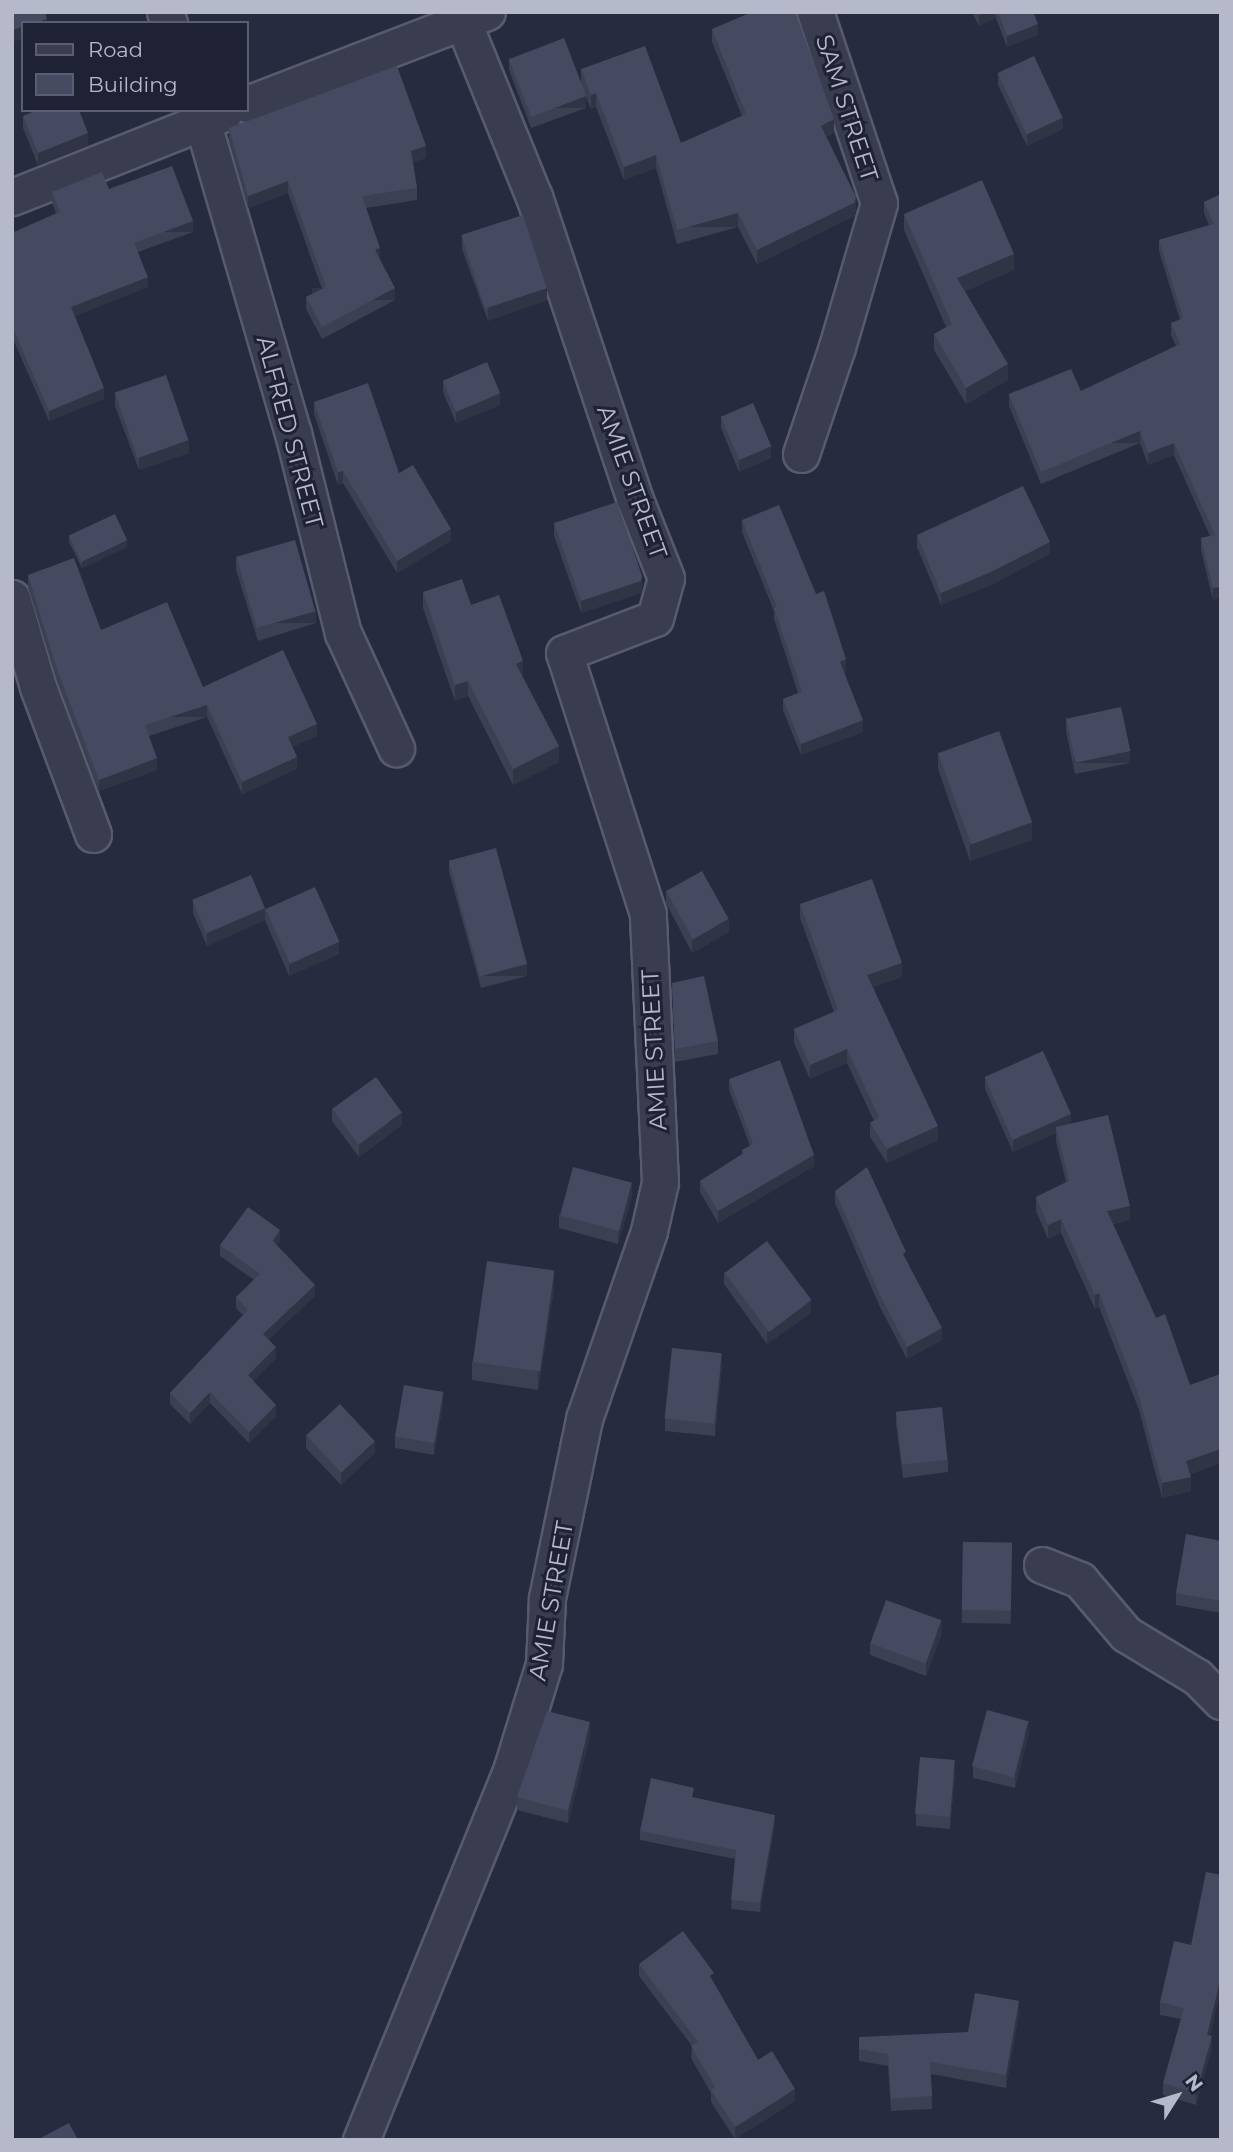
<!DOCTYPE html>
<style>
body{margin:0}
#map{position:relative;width:1233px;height:2152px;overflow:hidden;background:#262b3f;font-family:Montserrat,sans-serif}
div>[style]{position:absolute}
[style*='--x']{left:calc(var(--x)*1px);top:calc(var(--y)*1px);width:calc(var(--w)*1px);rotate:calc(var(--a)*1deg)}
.roads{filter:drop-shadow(2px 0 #585b6d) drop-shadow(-2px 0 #585b6d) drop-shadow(0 2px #585b6d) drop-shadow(0 -2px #585b6d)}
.minor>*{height:35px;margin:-17.5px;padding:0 17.5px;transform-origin:17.5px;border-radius:17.5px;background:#3a3d4f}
.wall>*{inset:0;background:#3b4053;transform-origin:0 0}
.shaded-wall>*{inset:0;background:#303444;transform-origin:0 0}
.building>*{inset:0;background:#454a61;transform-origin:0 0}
span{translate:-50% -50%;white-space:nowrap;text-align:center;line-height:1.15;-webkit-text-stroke:6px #1f2234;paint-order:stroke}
.street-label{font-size:24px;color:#b6b9ca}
.frame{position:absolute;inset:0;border:14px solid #b6b9ca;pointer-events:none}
.legend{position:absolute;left:21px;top:21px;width:228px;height:91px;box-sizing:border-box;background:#1f2234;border:2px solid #5b5e70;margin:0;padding:9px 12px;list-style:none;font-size:21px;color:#b6b9ca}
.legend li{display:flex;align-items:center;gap:14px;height:35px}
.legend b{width:35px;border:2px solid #5b5e70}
.north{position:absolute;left:1142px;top:2061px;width:70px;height:70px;-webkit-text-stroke:5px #1f2234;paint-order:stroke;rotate:53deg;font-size:19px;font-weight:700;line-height:28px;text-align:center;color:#b6b9ca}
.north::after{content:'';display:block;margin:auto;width:24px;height:32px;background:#b6b9ca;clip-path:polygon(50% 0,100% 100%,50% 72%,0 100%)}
</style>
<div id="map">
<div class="roads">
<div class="minor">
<div style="--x:165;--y:12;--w:12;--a:70"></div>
<div style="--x:247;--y:104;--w:257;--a:-21"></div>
<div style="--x:199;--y:110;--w:336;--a:73.8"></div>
<div style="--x:293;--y:433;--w:206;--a:76"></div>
<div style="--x:343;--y:633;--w:127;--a:65.3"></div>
<div style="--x:12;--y:197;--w:228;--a:-21.6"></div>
<div style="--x:801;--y:454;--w:113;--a:-71.4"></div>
<div style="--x:837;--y:347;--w:150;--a:-73.7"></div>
<div style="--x:879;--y:203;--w:201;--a:-108.5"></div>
<div style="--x:12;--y:598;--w:93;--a:73.7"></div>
<div style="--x:38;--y:687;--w:157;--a:69.5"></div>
<div style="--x:1042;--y:1565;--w:41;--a:21.5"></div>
<div style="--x:1080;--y:1580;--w:71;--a:49.6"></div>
<div style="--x:1126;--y:1634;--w:83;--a:31.2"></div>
<div style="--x:1197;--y:1677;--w:34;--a:45"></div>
<div style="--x:361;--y:2140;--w:398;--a:-67.9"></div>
<div style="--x:511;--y:1771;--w:112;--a:-72.9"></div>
<div style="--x:544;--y:1664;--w:66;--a:-87.4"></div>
<div style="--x:547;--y:1598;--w:183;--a:-78.3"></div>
<div style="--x:584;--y:1419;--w:199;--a:-70.9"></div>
<div style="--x:649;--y:1231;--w:50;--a:-77.3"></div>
<div style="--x:660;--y:1182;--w:268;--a:-92.6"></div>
<div style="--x:648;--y:914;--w:274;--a:-107.8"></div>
<div style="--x:564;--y:653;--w:97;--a:-21"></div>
<div style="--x:655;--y:618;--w:41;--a:-74.6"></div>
<div style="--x:666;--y:578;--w:87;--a:-111.6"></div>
<div style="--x:634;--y:497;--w:316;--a:-108.4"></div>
<div style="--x:534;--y:197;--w:189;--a:-112.1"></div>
</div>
</div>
<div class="wall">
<div style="clip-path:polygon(972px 12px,1033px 12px,1038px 35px,1007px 47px,996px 18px,979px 26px)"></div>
<div style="clip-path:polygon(712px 29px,834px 133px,826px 137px,856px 211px,854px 216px,757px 264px,738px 227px,677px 244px,656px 168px,624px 180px,596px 107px,591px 109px,586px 97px,586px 108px,531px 128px,509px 70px,509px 58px,581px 81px,581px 69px,681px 143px,742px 116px,712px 42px)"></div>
<div style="clip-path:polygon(998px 73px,1063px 129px,1027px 146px,998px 85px)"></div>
<div style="clip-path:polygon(23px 116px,88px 145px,38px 165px,23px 128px)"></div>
<div style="clip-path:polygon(229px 128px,426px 158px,413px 162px,417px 188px,417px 200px,366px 208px,380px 260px,395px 300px,322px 339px,306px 309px,306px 297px,322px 289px,288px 193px,248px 208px,229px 140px)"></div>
<div style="clip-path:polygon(109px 189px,193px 232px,138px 252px,148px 287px,75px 316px,104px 399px,49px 421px,12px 337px,12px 233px,56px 213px,52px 203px,52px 192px)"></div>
<div style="clip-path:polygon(1221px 194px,1213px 600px,1201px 550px,1201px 538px,1210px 536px,1174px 455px,1148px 465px,1140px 443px,1041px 484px,1009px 406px,1009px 394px,1081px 391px,1176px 346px,1171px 335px,1171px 323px,1180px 320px,1159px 251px,1159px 240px,1209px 225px,1204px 213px,1204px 202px)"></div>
<div style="clip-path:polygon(904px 214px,1014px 270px,965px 291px,1008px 380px,966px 404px,934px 350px,934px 334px,946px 327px,904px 230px)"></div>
<div style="clip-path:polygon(462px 237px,547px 300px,488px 321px,462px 249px)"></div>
<div style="clip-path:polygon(443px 380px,500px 405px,456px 423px,443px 392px)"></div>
<div style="clip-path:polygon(115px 394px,189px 453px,139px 470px,115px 406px)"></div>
<div style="clip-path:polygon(314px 402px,399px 473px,451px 541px,397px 573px,343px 483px,338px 485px,314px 414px)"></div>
<div style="clip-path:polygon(721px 416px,771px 458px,739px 472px,721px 428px)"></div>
<div style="clip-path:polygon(742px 520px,846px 671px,844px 672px,863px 732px,801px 755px,783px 710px,783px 699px,798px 693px,774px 619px,774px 611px,742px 532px)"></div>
<div style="clip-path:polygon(554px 523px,642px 588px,641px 593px,581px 613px,554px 536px)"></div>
<div style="clip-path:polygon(69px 535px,127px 547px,82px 568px,69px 542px)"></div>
<div style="clip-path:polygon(917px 535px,1050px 554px,991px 585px,941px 605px,917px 547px)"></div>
<div style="clip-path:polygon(236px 557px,316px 623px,258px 641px,236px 570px)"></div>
<div style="clip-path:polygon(28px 575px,101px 630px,203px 687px,317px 736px,292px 747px,297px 769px,242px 794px,207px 717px,149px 736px,157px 770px,99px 791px,57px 681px,28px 587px)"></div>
<div style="clip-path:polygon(423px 592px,471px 605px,559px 762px,513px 785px,468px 696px,455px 701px,423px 608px)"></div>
<div style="clip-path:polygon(1066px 718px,1130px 763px,1075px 774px,1066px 731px)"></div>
<div style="clip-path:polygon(938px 752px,1032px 840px,970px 861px,938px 769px)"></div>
<div style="clip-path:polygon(449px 860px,527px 976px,481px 988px,449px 872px)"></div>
<div style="clip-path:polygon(666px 891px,729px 932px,692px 953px,666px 903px)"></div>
<div style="clip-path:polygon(193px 901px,265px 908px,339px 954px,289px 976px,265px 920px,207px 946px,193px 913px)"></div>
<div style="clip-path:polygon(800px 904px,902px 977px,873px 987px,938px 1140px,887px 1163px,870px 1137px,870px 1123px,874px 1121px,847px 1063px,810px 1079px,794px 1043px,794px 1029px,834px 1012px,800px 918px)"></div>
<div style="clip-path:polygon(672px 983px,718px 1041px,718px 1054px,675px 1062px)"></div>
<div style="clip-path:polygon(985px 1077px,1071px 1124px,1130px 1220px,1113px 1224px,1156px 1318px,1190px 1385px,1221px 1374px,1221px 1463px,1190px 1474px,1191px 1491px,1162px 1498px,1139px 1410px,1099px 1307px,1095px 1309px,1061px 1233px,1048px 1239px,1036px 1211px,1036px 1197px,1066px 1182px,1056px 1141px,1056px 1133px,1013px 1152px,985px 1089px)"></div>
<div style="clip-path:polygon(729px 1079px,814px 1166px,718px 1223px,700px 1192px,700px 1181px,742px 1154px,742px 1150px,750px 1146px,729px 1090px)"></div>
<div style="clip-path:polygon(332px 1109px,402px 1125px,359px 1157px,332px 1121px)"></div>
<div style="clip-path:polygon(835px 1191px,906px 1259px,942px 1340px,907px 1359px,880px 1307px,835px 1203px)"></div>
<div style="clip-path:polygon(632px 1196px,618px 1244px,559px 1228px,559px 1215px)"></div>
<div style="clip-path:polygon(280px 1241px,277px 1245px,315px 1296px,269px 1339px,276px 1358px,253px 1381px,276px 1416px,249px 1443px,210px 1403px,190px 1424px,170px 1404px,170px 1393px,243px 1315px,236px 1308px,236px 1297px,254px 1280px,220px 1256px,220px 1245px)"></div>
<div style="clip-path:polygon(724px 1272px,811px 1313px,767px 1344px,724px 1284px)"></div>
<div style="clip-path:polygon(554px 1289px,538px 1390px,472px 1380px,472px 1362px)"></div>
<div style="clip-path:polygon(722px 1365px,715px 1436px,665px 1431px,665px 1419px)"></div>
<div style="clip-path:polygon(443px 1404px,434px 1455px,395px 1448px,395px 1436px)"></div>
<div style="clip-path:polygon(896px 1412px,948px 1460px,948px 1472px,903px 1478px,896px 1424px)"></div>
<div style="clip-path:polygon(306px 1435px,375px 1453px,341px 1485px,306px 1448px)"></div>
<div style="clip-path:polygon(1221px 1541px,1221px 1613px,1176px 1605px,1176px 1593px)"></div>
<div style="left:963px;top:1542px;width:49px;height:81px;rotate:1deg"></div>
<div style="clip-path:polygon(942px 1633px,926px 1676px,870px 1655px,870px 1643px)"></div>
<div style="clip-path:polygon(1029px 1733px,1015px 1788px,973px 1778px,973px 1766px)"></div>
<div style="clip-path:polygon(590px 1735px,568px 1823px,517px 1810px,517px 1797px)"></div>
<div style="clip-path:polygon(955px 1773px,950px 1829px,916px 1826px,916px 1814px)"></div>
<div style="clip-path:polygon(694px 1798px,775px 1824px,760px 1912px,731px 1909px,735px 1859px,640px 1840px,640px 1831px)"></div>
<div style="clip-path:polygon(639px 1964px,714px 1983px,758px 2060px,795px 2101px,735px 2139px,711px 2102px,711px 2093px,691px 2058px,692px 2046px,639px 1976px)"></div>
<div style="clip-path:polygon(1221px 1988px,1210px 2035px,1212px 2048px,1196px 2105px,1163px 2095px,1163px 2083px,1181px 2019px,1160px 2015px,1160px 2002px)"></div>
<div style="clip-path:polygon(1019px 2013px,1006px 2088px,931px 2074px,932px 2109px,891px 2111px,888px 2066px,859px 2061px,859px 2049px,968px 2032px)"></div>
</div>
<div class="shaded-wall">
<div style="clip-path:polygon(985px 12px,996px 12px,996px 18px,979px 26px,979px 15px)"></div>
<div style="clip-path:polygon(47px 19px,47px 23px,35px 23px)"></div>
<div style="clip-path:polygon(1038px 24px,1038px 35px,1007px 47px,1007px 36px)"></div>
<div style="clip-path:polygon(23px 27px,23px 39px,12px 42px,12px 30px)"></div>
<div style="clip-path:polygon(596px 93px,596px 107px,591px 109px,591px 95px)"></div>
<div style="left:586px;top:96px;width:12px;height:59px;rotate:90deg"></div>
<div style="clip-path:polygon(1063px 117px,1063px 129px,1027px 146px,1027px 134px)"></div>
<div style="clip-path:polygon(834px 119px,834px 133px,821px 140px,821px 126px)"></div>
<div style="clip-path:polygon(88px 133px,88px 145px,38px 165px,38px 153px)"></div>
<div style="clip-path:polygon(426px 146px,426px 158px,411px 163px,411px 151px)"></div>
<div style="clip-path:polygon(656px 155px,656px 168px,624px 180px,624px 167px)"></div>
<div style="clip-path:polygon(288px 181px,288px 193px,248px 208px,248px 196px)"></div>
<div style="clip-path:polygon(856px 197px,856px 211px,854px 216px,757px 264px,757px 250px)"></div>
<div style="left:738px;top:213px;width:14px;height:63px;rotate:90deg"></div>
<div style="left:193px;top:221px;width:11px;height:63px;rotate:90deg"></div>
<div style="clip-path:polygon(380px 248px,380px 260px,375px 250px)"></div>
<div style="clip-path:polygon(1014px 254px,1014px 270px,957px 294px,957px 278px)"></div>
<div style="clip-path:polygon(148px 277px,148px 287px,71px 318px,71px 307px)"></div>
<div style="left:395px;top:288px;width:12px;height:83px;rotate:90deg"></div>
<div style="clip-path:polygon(547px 288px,547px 300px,488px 321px,488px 308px)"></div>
<div style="clip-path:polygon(1008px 364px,1008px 380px,966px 404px,966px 388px)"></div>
<div style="clip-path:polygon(104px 388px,104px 399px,49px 421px,49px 411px)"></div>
<div style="clip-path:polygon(500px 393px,500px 405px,456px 423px,456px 411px)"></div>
<div style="left:1140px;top:431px;width:12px;height:107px;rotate:90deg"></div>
<div style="clip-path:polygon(189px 440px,189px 453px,139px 470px,139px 458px)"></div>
<div style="clip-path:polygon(1174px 443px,1174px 455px,1148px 465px,1148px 453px)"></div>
<div style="clip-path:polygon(771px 446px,771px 458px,739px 472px,739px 460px)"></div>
<div style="clip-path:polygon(343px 471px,343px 483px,338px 485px,338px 472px)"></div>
<div style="clip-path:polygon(451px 529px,451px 541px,397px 573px,397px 561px)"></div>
<div style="clip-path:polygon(127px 540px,127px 547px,82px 568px,82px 562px)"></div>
<div style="clip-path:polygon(1050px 542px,1050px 554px,991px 585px,941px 605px,941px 593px)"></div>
<div style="clip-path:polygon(642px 576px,642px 588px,641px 593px,581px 613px,581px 601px)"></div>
<div style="clip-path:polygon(1221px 587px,1221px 598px,1213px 600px,1213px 588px)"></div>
<div style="left:316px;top:611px;width:12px;height:61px;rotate:90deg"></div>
<div style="clip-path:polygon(846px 659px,846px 671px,840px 673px,840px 662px)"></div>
<div style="clip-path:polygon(523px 661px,523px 677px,516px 664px)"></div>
<div style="clip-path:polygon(468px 681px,468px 696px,455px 701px,455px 685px)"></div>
<div style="left:207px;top:705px;width:12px;height:65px;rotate:90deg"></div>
<div style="clip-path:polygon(863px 720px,863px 732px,801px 755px,801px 744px)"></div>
<div style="clip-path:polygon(317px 724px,317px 736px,288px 749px,288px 737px)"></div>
<div style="clip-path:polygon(559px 746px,559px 762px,513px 785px,513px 769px)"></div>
<div style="left:1130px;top:751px;width:12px;height:56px;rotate:90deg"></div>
<div style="clip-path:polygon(297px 757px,297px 769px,242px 794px,242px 782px)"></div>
<div style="clip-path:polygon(157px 758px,157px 770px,99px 791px,99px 780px)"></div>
<div style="clip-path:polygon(1032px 822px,1032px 840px,970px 861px,970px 843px)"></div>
<div style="clip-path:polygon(265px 908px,265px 920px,207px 946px,207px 933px)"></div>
<div style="clip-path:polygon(729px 919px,729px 932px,692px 953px,692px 940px)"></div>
<div style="clip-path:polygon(339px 942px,339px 954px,289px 976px,289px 963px)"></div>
<div style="clip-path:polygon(902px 963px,902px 977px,867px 989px,867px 975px)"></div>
<div style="left:527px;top:964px;width:12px;height:48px;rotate:90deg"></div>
<div style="clip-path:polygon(847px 1049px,847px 1063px,810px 1079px,810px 1065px)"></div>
<div style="clip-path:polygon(402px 1113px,402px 1125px,359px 1157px,359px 1145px)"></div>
<div style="clip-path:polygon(1071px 1114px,1071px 1126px,1056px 1127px,1056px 1133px,1013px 1152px,1013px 1139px)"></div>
<div style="clip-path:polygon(938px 1126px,938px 1140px,887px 1163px,887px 1149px)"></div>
<div style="clip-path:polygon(814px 1155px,814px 1166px,718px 1223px,718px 1211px)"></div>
<div style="clip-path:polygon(632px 1183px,632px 1196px,618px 1244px,618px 1232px)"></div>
<div style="clip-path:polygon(1130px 1206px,1130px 1220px,1107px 1225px,1107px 1211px)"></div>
<div style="clip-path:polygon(1061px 1219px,1061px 1233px,1048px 1239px,1048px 1225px)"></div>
<div style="clip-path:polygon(280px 1230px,280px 1241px,273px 1251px,273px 1241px)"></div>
<div style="clip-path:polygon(554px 1271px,554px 1289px,538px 1390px,538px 1373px)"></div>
<div style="clip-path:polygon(315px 1285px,315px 1296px,263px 1345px,263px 1334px)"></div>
<div style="clip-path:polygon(1099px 1293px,1099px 1307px,1095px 1309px,1095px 1295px)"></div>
<div style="clip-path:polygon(811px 1300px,811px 1313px,767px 1344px,767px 1332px)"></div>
<div style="clip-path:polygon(942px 1328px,942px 1340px,907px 1359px,907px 1347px)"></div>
<div style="clip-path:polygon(276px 1347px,276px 1358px,248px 1386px,248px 1375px)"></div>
<div style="clip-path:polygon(722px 1353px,722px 1365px,715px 1436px,715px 1424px)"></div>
<div style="clip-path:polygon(210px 1392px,210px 1403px,190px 1424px,190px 1413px)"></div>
<div style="clip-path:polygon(443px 1392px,443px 1404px,434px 1455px,434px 1443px)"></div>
<div style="clip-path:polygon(276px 1405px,276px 1416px,249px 1443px,249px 1432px)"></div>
<div style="clip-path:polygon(375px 1441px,375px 1453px,341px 1485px,341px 1472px)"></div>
<div style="clip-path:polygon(1221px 1449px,1221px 1463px,1186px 1475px,1186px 1461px)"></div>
<div style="clip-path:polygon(1191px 1477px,1191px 1491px,1162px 1498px,1162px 1483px)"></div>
<div style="clip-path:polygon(942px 1620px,942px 1633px,926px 1676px,926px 1663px)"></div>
<div style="clip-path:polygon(1029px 1721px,1029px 1733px,1015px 1788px,1015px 1776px)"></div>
<div style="clip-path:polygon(590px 1722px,590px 1735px,568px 1823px,568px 1811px)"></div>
<div style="clip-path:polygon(955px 1760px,955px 1773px,950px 1829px,950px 1816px)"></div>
<div style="clip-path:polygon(775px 1815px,775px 1824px,760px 1912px,760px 1903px)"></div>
<div style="clip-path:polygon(1221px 1976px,1221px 1988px,1207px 2047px,1207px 2035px)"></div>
<div style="clip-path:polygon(1019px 2001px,1019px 2013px,1006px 2088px,1006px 2075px)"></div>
<div style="clip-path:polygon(1212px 2036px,1212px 2048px,1196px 2105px,1196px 2093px)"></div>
<div style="clip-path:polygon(795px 2089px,795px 2101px,735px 2139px,735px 2127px)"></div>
</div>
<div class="building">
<div style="clip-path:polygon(12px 12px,45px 12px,47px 19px,35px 23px,23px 23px,23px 27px,12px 30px)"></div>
<div style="clip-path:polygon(752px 12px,795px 12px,834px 119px,821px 126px,856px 197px,854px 203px,757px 250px,738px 213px,677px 230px,656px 155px,624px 167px,596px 93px,591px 95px,581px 69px,645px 46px,681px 143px,746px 114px,712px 29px)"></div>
<div style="clip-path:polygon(998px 12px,1033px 12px,1038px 24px,1007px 36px)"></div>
<div style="left:564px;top:38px;width:62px;height:59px;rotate:69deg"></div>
<div style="left:1034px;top:56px;width:68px;height:40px;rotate:65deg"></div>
<div style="clip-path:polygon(397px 66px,426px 146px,411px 151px,417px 188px,362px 196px,380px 248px,375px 250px,395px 288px,322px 327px,306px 297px,326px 287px,288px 181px,248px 196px,229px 128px)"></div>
<div style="clip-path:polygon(37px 110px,79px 110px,88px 133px,38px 153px,23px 116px)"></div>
<div style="clip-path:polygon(172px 166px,193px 221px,134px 243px,148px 277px,71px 307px,104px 388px,49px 411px,12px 326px,12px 233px,60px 212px,52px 192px,102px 172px,109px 189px)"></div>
<div style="clip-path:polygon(982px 180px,1014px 254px,957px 278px,1008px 364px,966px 388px,934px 334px,952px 324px,904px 214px)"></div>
<div style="clip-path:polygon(1221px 194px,1221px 587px,1213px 588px,1201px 538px,1215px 535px,1174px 443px,1148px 453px,1140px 431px,1041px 472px,1009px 394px,1071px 369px,1081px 391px,1180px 344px,1171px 323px,1183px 318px,1159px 240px,1214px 224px,1204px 202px)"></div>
<div style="left:523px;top:215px;width:77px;height:65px;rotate:72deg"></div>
<div style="left:487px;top:362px;width:34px;height:48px;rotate:67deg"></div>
<div style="left:166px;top:375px;width:69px;height:54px;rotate:71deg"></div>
<div style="clip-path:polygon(368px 383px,399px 473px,413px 465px,451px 529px,397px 561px,343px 471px,338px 472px,314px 402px)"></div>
<div style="left:753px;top:403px;width:47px;height:35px;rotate:67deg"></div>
<div style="clip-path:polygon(1023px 486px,1050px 542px,991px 572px,941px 593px,917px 535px)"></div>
<div style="clip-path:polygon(617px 502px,642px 576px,641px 581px,581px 601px,554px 523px)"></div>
<div style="clip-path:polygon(779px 505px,816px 594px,824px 591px,846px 659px,840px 662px,863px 720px,801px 744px,783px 699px,802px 692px,774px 608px,777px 607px,742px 520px)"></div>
<div style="left:115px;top:514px;width:29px;height:51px;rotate:65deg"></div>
<div style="left:295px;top:540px;width:74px;height:61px;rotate:74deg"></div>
<div style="clip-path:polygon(74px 558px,101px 630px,167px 602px,203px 687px,283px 650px,317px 724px,288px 737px,297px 757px,242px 782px,207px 705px,145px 725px,157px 758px,99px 780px,57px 669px,28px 575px)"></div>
<div style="clip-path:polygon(462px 579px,471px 605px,499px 595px,523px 661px,516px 664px,559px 746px,513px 769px,468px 681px,455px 685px,423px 592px)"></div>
<div style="left:1121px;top:707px;width:45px;height:56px;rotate:78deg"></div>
<div style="left:999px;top:731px;width:97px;height:65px;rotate:70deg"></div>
<div style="left:496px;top:848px;width:120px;height:49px;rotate:75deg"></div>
<div style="left:702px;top:871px;width:55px;height:41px;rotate:61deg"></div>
<div style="left:251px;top:875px;width:36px;height:64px;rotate:67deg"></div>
<div style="clip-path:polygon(872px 879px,902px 963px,867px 975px,938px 1126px,887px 1149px,870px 1123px,879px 1117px,847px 1049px,810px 1065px,794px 1029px,838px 1010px,800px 904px)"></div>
<div style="left:315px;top:887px;width:60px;height:54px;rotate:66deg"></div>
<div style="clip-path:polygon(704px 976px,718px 1041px,675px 1049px,672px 983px)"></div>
<div style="left:1043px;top:1051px;width:69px;height:64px;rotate:66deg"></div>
<div style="clip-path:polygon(780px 1060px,814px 1155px,718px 1211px,700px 1181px,744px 1153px,742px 1150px,753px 1144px,729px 1079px)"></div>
<div style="left:376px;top:1077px;width:44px;height:54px;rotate:54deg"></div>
<div style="clip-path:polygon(1108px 1115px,1130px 1206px,1107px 1211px,1156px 1318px,1165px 1314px,1190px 1385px,1221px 1374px,1221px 1449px,1186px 1461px,1191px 1477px,1162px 1483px,1139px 1396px,1099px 1293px,1095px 1295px,1061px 1219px,1048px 1225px,1036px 1197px,1069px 1181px,1056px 1127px)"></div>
<div style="left:573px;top:1167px;width:61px;height:50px;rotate:15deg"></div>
<div style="clip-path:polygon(867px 1167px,906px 1252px,903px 1254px,942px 1328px,907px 1347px,880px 1295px,835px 1191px)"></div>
<div style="clip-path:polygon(248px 1207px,280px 1230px,273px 1241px,315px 1285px,263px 1334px,276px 1347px,248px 1375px,276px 1405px,249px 1432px,210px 1392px,190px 1413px,170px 1393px,248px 1310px,236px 1297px,260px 1274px,220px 1245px)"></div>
<div style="left:767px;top:1241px;width:74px;height:53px;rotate:53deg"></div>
<div style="left:487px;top:1261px;width:68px;height:102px;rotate:8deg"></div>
<div style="left:672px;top:1348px;width:50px;height:71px;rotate:6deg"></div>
<div style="left:404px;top:1385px;width:40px;height:52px;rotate:10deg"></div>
<div style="left:340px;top:1404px;width:51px;height:46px;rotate:47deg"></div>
<div style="left:942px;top:1407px;width:53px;height:46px;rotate:84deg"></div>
<div style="clip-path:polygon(1186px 1534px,1221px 1541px,1221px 1601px,1176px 1593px)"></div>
<div style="left:963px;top:1542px;width:49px;height:68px;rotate:1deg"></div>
<div style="left:886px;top:1600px;width:59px;height:46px;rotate:20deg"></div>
<div style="left:987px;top:1710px;width:43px;height:58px;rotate:15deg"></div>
<div style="clip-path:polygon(547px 1711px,590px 1722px,568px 1811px,517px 1797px)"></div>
<div style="left:920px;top:1757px;width:35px;height:57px;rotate:5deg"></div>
<div style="clip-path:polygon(651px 1778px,694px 1788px,692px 1797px,775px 1815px,760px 1903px,731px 1900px,736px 1850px,640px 1831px)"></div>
<div style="clip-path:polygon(1206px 1872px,1221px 1875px,1221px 1976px,1207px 2035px,1212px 2036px,1196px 2093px,1163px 2083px,1184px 2008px,1160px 2002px,1174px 1941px,1191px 1945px)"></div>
<div style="clip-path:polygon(683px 1931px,714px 1973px,710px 1976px,758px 2060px,772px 2051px,795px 2089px,735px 2127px,711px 2090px,715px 2087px,691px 2046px,698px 2042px,639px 1964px)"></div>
<div style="clip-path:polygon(975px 1993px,1019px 2001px,1006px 2075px,930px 2062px,932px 2096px,891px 2099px,888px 2054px,859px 2049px,859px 2037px,968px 2032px)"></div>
<div style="clip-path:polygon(69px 2123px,78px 2140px,37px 2140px)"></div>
</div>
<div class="street-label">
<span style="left:847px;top:108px;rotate:72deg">SAM STREET</span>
<span style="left:290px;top:432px;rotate:75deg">ALFRED STREET</span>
<span style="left:632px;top:482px;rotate:70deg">AMIE STREET</span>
<span style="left:654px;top:1050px;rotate:-93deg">AMIE STREET</span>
<span style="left:551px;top:1601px;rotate:-80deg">AMIE STREET</span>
</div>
<div class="frame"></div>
<ul class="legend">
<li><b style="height:9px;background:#3a3d4f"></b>Road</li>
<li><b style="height:19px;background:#454a61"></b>Building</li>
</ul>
<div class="north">N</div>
</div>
